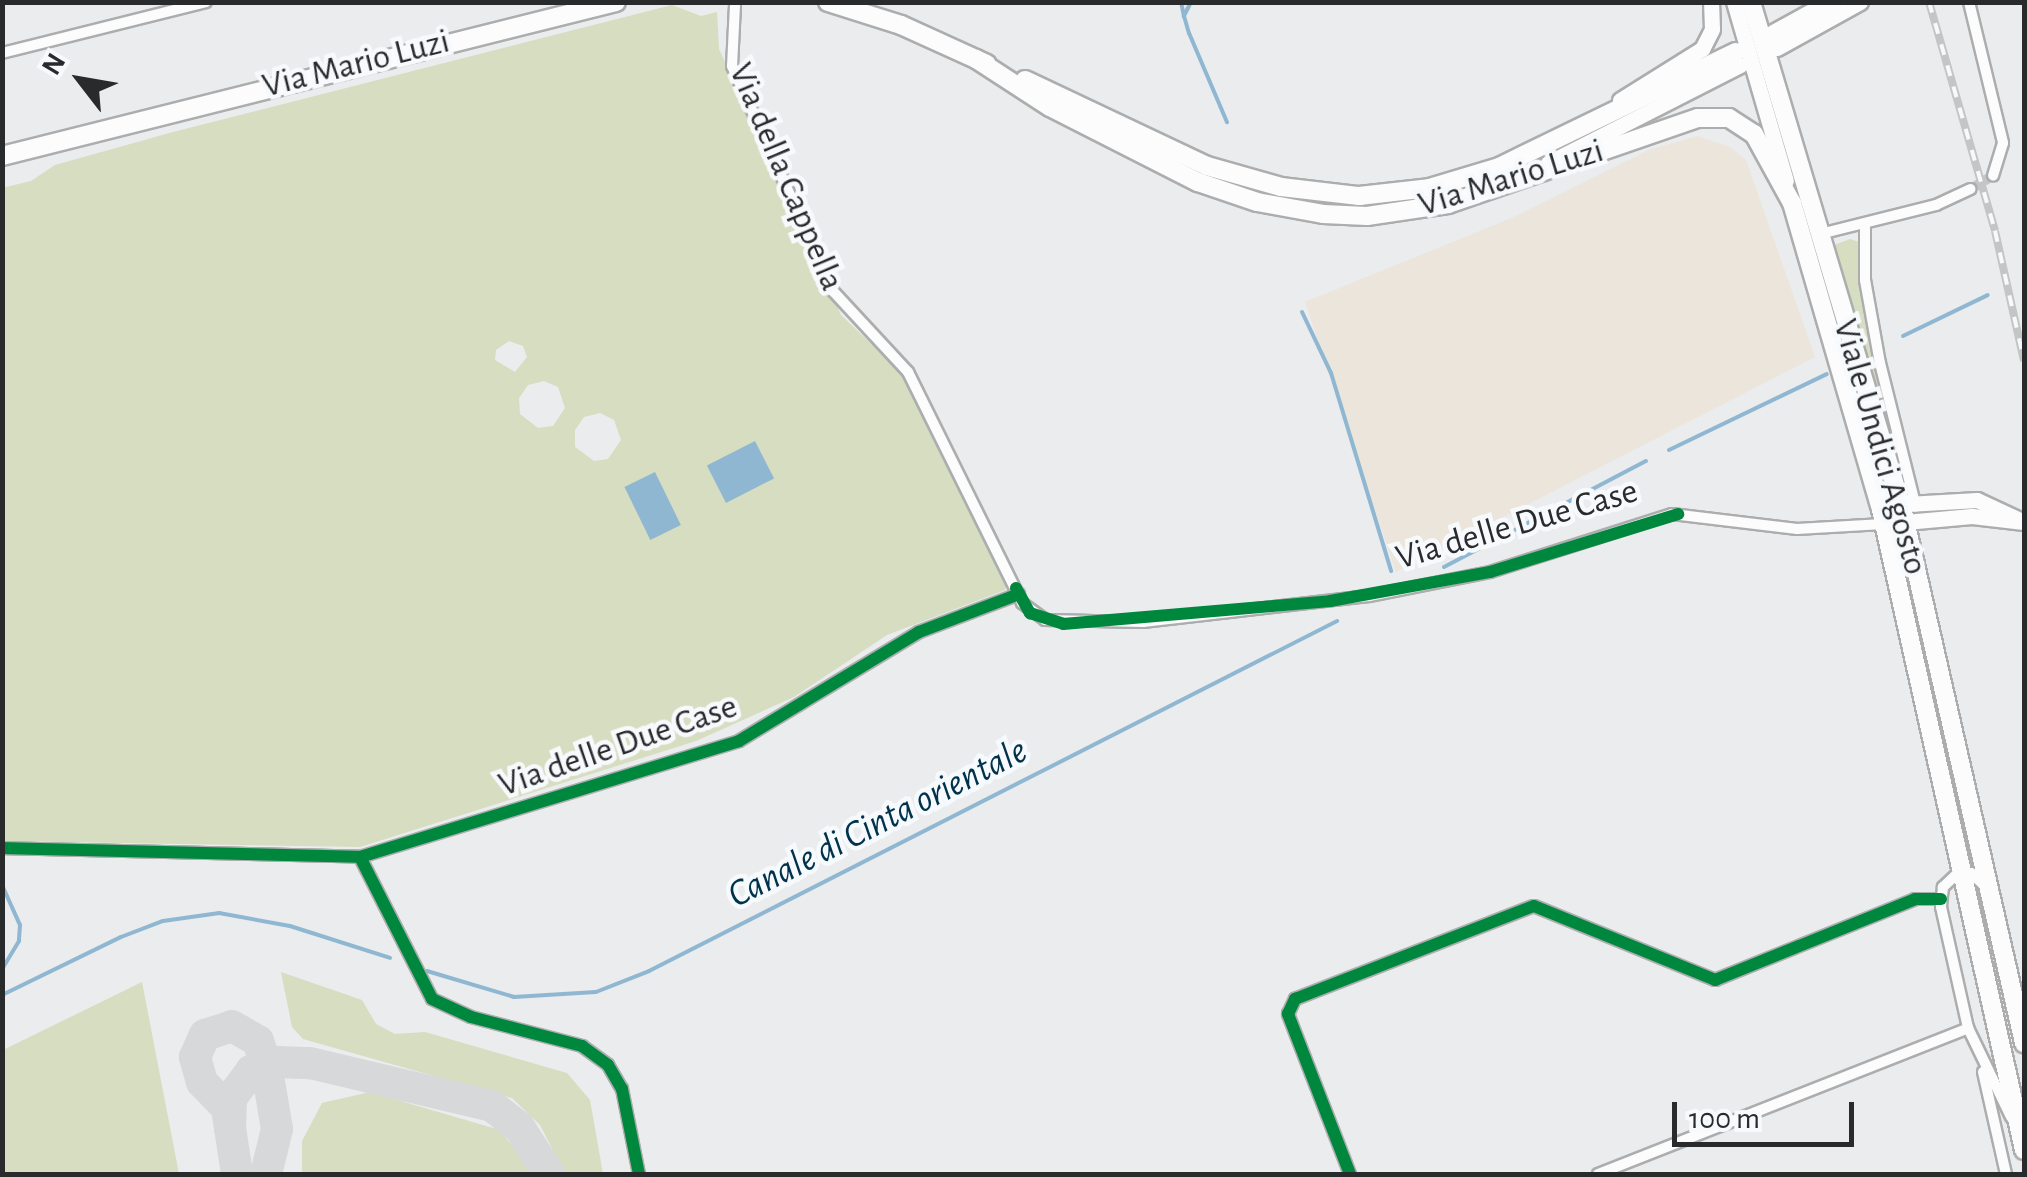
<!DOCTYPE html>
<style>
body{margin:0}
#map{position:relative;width:2027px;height:1177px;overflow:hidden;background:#eaecee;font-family:"Alegreya Sans",sans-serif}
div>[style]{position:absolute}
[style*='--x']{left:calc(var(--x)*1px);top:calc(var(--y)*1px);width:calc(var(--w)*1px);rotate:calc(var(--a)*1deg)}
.industrial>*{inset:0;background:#ece5dc}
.green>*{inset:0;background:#d6ddc0}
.water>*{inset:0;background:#8fb7d1;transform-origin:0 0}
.stream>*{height:4px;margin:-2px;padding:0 2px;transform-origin:2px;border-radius:2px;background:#8fb7d1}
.taxiway>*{height:32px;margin:-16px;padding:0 16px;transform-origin:16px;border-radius:16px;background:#d7d8da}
.minor-tunnel>*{height:10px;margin-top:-5px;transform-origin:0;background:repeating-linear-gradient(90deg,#c3c5c7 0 10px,transparent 0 15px)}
.roads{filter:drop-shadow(2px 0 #acadae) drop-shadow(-2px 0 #acadae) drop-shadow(0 2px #acadae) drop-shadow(0 -2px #acadae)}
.minor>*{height:10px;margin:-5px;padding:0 5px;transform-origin:5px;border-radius:5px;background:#fcfcfc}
.secondary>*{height:15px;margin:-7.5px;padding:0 7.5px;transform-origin:7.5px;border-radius:7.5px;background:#fcfcfc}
.primary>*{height:18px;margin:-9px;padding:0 9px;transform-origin:9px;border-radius:9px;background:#fcfcfc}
.rail>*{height:8px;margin-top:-4px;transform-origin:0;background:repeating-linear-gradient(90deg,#f7fafd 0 11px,#c4c5c5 0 22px);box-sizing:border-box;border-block:2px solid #c4c5c5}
.cycleway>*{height:12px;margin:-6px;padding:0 6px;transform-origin:6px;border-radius:6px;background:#00873e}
span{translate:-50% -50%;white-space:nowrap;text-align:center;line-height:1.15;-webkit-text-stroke:9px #f7fafd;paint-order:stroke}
.street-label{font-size:35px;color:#292a2b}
.water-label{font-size:38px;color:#01324b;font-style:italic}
.frame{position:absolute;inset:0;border:5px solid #292a2b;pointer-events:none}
.north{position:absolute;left:30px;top:30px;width:100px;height:100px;-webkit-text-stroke:8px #f7fafd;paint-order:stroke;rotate:301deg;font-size:28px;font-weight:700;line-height:40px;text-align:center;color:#292a2b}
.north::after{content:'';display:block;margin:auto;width:35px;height:45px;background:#292a2b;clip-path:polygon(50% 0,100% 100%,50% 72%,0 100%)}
.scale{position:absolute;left:1672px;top:1102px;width:182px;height:45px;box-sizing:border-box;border:5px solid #292a2b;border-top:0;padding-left:12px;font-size:30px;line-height:35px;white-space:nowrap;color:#292a2b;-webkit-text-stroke:8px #f7fafd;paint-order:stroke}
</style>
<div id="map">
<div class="industrial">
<div style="clip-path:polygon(1697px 136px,1730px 147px,1746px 160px,1815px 357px,1396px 572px,1305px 302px,1514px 217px,1649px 150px)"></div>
</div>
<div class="green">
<div style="clip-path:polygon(evenodd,672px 5px,701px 16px,717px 12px,719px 49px,841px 315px,906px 377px,1008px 584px,1005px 590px,887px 635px,794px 697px,696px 741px,360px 847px,3px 841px,2px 188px,31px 181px,55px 165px,173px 132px,672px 5px,509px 341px,523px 346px,527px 357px,515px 372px,495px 360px,496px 350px,509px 341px,672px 5px,544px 381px,558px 387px,565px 408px,553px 426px,538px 428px,520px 414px,519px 398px,528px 385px,544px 381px,672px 5px,600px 413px,614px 420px,621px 440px,608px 459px,594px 461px,575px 447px,575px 430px,584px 417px,600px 413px)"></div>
<div style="clip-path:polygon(1850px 239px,1859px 242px,1869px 345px,1911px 501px,1834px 245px)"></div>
<div style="clip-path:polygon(1913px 588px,1976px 869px,1975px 869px,1957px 818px)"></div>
<div style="clip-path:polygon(281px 972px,362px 1000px,376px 1024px,395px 1034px,425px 1032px,567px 1073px,590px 1100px,603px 1174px,565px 1174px,540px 1125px,512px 1098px,303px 1039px,292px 1027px)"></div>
<div style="clip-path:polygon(142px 982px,179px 1174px,3px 1174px,3px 1050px)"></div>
<div style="clip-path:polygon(370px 1092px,500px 1130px,534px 1174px,302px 1174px,302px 1141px,322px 1103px)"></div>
</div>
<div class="water">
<div style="left:755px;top:441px;width:42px;height:54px;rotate:63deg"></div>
<div style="left:655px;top:472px;width:59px;height:34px;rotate:64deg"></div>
</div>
<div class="stream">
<div style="--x:1181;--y:2;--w:14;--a:78"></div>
<div style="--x:1191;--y:2;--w:16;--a:117"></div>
<div style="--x:1184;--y:16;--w:18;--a:74"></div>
<div style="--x:1189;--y:33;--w:97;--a:66.9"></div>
<div style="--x:1302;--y:312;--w:68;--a:64.6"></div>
<div style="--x:1331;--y:373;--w:207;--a:73.1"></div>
<div style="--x:1903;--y:336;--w:94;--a:-25.8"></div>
<div style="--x:1669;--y:450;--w:175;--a:-25.7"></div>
<div style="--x:1444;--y:567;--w:228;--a:-27.7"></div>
<div style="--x:2;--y:885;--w:44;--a:65.8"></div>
<div style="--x:20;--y:925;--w:16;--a:94"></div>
<div style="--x:19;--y:941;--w:33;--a:121"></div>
<div style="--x:427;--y:971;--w:91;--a:16.6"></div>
<div style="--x:514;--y:997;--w:82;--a:-3.5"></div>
<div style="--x:596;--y:992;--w:57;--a:-21.6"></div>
<div style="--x:649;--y:971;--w:772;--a:-26.96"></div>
<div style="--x:2;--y:995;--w:132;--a:-26"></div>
<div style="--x:121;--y:937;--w:45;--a:-20.9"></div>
<div style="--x:163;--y:921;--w:57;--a:-8.1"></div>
<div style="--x:219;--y:913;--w:72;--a:10.4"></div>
<div style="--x:290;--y:926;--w:105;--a:17.7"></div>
</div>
<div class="taxiway">
<div style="--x:230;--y:1129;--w:31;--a:-88"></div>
<div style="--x:231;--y:1098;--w:34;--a:-53"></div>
<div style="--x:251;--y:1071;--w:28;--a:-19"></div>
<div style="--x:277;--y:1062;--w:33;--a:2"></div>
<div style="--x:310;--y:1063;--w:187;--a:13.3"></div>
<div style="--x:492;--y:1106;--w:34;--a:38"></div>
<div style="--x:519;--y:1127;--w:56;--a:57.4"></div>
<div style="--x:237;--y:1174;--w:67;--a:-98.6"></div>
<div style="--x:227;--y:1108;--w:36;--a:-134"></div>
<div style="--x:202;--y:1082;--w:26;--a:-106"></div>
<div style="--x:195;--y:1057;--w:24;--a:-66"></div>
<div style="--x:205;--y:1035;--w:28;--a:-18"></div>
<div style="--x:232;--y:1026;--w:30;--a:30"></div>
<div style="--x:258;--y:1041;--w:24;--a:71"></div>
<div style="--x:266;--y:1064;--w:66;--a:80.4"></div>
<div style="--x:277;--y:1129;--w:46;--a:103.7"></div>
</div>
<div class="minor-tunnel">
<div style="--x:1971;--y:189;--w:26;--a:-32"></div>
</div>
<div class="roads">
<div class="minor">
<div style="--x:1969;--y:2;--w:145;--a:76.4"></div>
<div style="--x:2003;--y:143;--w:34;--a:107"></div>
<div style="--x:735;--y:5;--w:61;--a:92.8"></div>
<div style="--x:732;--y:66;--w:247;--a:65.8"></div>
<div style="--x:833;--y:291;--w:110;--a:47.2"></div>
<div style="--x:908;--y:372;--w:258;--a:63.7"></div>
<div style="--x:1022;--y:603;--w:29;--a:36"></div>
<div style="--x:1045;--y:620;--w:98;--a:1.2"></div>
<div style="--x:1143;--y:622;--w:227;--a:-6.6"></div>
<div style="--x:1369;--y:596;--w:123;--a:-11.2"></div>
<div style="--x:1490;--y:572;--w:191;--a:-17.7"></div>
<div style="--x:1672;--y:514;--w:126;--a:6.8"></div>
<div style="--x:1797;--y:529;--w:86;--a:-3.3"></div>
<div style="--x:2;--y:53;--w:210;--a:-14"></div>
<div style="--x:1865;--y:224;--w:56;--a:90"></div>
<div style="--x:1865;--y:280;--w:84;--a:79.8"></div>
<div style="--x:1880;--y:363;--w:148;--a:76"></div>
<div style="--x:1820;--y:234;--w:120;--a:-14"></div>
<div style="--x:1936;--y:205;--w:38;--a:-25"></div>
<div style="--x:2;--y:848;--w:358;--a:1.4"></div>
<div style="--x:360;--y:857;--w:396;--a:-17"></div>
<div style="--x:739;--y:741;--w:210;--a:-31.2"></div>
<div style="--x:919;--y:632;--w:107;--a:-20.8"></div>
<div style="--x:360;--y:857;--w:159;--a:63.1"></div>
<div style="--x:432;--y:999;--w:43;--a:24.8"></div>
<div style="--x:471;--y:1017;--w:115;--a:14.6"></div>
<div style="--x:582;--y:1046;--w:32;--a:36"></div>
<div style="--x:608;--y:1065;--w:28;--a:60"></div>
<div style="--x:622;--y:1089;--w:87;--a:78.7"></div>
<div style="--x:1985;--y:886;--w:19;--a:-137"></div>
<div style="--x:1971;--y:873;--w:13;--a:180"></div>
<div style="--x:1958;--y:873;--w:21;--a:137"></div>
<div style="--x:1943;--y:887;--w:20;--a:96"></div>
<div style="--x:1941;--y:907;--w:124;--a:77.4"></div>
<div style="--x:1968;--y:1028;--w:99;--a:64.2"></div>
<div style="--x:1983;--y:1072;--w:105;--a:77.3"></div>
<div style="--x:1350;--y:1174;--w:172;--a:-111.2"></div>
<div style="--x:1288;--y:1014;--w:17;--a:-65"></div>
<div style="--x:1295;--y:999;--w:256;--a:-21.3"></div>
<div style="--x:1534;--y:906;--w:196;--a:22.2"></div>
<div style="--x:1715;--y:980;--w:216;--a:-22"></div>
<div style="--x:1915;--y:899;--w:26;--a:0"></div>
<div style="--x:1598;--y:1174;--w:398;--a:-21.5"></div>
</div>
<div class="secondary">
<div style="--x:1734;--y:2;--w:186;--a:73.8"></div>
<div style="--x:1777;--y:48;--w:95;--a:-29"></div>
<div style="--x:1620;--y:100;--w:97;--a:-31.9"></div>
<div style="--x:1702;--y:49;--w:22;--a:-63"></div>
<div style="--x:1712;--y:29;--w:27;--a:-92"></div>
<div style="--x:1548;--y:163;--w:216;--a:-27"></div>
<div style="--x:1899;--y:498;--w:10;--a:37"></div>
<div style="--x:1907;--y:504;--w:70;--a:-3.3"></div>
<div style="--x:1977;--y:500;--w:45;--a:24.9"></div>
<div style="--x:1883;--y:524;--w:89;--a:-5.1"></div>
<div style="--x:1972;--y:516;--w:52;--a:6.6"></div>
</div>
<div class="primary">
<div style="--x:828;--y:2;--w:77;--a:17.5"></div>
<div style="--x:901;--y:25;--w:94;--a:24.4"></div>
<div style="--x:1751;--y:2;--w:532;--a:73.4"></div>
<div style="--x:1903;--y:512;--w:545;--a:77.16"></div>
<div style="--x:1774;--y:34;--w:66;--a:-28.9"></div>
<div style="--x:976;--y:59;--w:88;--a:33"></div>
<div style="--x:1050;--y:107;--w:166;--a:26.9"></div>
<div style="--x:1198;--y:182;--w:62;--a:18.7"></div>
<div style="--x:1257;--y:202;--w:67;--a:10.3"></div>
<div style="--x:1323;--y:214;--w:44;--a:2.6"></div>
<div style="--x:1367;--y:216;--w:82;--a:-8.4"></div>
<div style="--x:1448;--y:204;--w:264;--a:-19"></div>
<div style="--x:1698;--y:118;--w:31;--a:0"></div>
<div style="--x:1729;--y:118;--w:30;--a:33"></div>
<div style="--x:1754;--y:134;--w:79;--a:61.2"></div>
<div style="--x:1792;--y:203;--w:315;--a:73.8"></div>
<div style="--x:1880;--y:505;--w:661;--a:77.41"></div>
<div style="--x:1025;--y:80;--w:201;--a:25.3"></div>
<div style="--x:1207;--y:166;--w:77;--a:15.8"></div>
<div style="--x:1281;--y:187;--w:79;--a:6.6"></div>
<div style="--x:1359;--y:196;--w:70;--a:-6.5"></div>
<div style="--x:1429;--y:188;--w:73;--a:-16.7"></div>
<div style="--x:1499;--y:167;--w:263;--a:-25.9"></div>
<div style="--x:2;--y:156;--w:633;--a:-14.08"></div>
</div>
</div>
<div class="rail">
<div style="--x:1929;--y:2;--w:238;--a:73.9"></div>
<div style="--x:1995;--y:231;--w:133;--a:77.4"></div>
</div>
<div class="cycleway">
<div style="--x:1016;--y:588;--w:29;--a:61"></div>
<div style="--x:1030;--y:613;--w:35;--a:18"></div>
<div style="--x:1063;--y:624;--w:268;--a:-4.9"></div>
<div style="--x:1330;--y:601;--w:163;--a:-10.3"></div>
<div style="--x:1490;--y:572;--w:197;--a:-17.1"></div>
<div style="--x:2;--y:848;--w:358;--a:1.4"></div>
<div style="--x:360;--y:857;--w:396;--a:-17"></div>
<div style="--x:739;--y:741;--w:210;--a:-31.2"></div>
<div style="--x:919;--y:632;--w:107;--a:-20.8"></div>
<div style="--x:360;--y:857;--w:159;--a:63.1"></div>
<div style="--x:432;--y:999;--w:43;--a:24.8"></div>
<div style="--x:471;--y:1017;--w:115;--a:14.6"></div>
<div style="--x:582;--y:1046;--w:32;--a:36"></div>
<div style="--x:608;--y:1065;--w:28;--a:60"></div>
<div style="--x:622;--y:1089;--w:87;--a:78.7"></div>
<div style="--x:1350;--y:1174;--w:172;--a:-111.2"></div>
<div style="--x:1288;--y:1014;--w:17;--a:-65"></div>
<div style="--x:1295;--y:999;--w:256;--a:-21.3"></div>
<div style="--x:1534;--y:906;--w:196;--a:22.2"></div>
<div style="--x:1715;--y:980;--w:216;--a:-22"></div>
<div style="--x:1915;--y:899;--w:26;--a:0"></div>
</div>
<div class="street-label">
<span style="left:356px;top:64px;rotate:-14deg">Via Mario Luzi</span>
<span style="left:786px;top:177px;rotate:67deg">Via della Cappella</span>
<span style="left:1511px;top:178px;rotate:-17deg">Via Mario Luzi</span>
<span style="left:1880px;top:447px;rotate:74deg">Viale Undici Agosto</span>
<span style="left:1517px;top:525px;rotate:-16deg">Via delle Due Case</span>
<span style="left:618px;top:746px;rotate:-19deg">Via delle Due Case</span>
</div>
<div class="water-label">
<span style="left:878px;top:824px;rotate:-27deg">Canale di Cinta orientale</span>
</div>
<div class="frame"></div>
<div class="north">N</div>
<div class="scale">100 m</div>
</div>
